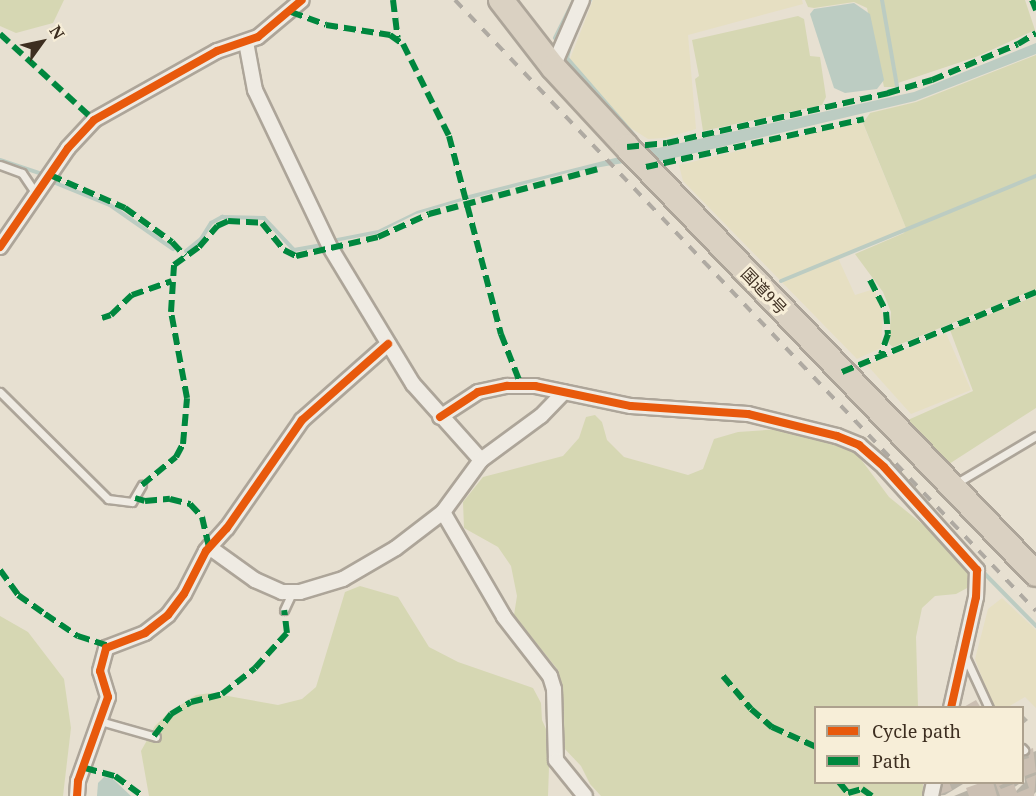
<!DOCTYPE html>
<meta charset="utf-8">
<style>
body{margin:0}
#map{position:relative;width:1036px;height:796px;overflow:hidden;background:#e7e0d1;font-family:"Noto Serif","Noto Sans JP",serif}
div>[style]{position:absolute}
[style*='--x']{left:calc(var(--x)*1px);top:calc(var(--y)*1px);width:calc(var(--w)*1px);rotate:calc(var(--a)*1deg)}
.farmland>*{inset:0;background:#e6dfc2}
.green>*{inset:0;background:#d6d7b3}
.water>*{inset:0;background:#bcccc2}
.shadow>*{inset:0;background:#0003}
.stream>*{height:4px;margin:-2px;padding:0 2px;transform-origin:2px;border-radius:2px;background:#bcccc2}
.building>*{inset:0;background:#cbbfb2}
.roads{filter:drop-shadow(2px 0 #ada599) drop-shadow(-2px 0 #ada599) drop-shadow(0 2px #ada599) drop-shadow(0 -2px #ada599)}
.lane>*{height:7px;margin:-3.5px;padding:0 3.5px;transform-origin:3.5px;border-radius:3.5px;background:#efebe3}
.street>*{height:14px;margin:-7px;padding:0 7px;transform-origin:7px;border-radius:7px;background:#efebe3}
.highway>*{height:24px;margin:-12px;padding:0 12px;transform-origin:12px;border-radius:12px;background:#dad1c2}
.rail>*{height:4px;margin-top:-2px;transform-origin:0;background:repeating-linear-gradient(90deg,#afaaa2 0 10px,transparent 0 20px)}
.quiet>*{height:6px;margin-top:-3px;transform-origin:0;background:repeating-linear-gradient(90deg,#00873e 0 12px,transparent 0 18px)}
.cycleway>*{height:8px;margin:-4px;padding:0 4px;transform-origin:4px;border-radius:4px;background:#e8590c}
span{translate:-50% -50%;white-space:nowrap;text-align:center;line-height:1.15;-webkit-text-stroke:6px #f7eed8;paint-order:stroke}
.street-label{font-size:16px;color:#3d2e20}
.legend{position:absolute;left:814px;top:706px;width:210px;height:78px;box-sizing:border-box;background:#f7eed8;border:2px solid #ada18e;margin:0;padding:8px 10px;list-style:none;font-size:18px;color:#3d2e20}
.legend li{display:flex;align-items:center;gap:12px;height:30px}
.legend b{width:30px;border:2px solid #ada18e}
.north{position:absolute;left:12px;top:12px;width:60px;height:60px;-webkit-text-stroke:4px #f7eed8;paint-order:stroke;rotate:57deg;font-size:16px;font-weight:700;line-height:24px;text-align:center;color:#3d2e20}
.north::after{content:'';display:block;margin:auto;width:21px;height:27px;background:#3d2e20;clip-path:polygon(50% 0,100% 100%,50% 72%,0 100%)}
</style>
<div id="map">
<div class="farmland">
<div style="clip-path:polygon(593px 0,802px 0,803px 4px,688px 35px,696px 129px,665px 138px,648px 139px,626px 125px,570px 59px)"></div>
<div style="clip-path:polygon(858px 122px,863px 124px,906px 228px,838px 258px,855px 295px,874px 289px,883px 314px,881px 348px,857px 359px,683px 181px,679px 165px)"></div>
<div style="clip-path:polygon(946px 333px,971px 390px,911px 414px,867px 365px)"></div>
<div style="clip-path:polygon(1002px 598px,1036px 630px,1036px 708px,1025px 697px,1008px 707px,993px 707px,975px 659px,988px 609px)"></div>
</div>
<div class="green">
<div style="clip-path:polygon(0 0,64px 0,53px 23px,16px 33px,0 26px)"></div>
<div style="clip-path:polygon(805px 0,881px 0,896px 87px,884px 87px,867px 8px,854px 2px,814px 8px,808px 7px)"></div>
<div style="clip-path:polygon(883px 0,1025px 0,1035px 30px,976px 57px,898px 83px)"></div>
<div style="clip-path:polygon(798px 16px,804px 19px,810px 56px,820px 57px,826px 97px,822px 105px,703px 131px,695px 79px,699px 76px,692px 40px)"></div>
<div style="clip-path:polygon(1036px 55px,1036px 289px,893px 347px,889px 344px,891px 312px,883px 292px,855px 254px,904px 233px,906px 228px,863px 123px,870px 113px,916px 102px)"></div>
<div style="clip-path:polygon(1036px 296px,1036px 408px,949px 464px,908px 420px,973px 391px,950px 330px)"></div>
<div style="clip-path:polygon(595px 415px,602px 422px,607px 440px,624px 457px,688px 475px,703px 469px,714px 439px,738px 432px,781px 429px,830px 440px,854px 450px,889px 497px,964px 558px,971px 573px,969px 587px,956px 594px,935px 596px,922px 608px,916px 637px,918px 707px,816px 708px,816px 782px,923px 783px,923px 796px,601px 796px,590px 784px,581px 766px,563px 747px,558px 715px,562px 693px,558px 670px,514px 615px,517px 596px,511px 566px,498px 547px,464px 528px,463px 502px,483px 477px,563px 456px,579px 438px,586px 417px)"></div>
<div style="clip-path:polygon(360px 586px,398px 597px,429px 647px,458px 662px,533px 688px,541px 703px,542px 720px,550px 738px,548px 796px,149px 796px,141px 751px,155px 726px,167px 714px,196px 695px,211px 693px,278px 705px,302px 699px,316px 687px,345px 592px)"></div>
<div style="clip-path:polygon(0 616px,28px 632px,64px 679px,71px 728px,63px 796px,0 796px)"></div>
</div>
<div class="water">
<div style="clip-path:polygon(854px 3px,870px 14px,884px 80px,877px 89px,845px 93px,834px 88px,810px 14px,814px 9px)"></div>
<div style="clip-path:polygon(1036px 43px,1036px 54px,915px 101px,657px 162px,644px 148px,658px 148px,914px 92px)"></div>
<div style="clip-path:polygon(623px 156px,629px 162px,567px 173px,466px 200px,465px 196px)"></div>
<div style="clip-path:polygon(461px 198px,462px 201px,416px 214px,376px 234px,335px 242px,332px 239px,378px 230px,417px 211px)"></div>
<div style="clip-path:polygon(104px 777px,113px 779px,131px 796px,97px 796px,98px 783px)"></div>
</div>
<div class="shadow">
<div style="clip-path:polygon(1022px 714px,1028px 720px,1022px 725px)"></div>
<div style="clip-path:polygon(1036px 751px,1036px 792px,1032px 796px,954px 796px,988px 782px,1022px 782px,1013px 788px,1015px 792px,1025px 782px,1022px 756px)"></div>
<div style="clip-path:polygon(935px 782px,963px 782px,963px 784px,945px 795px,934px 796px)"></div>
</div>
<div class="stream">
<div style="--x:882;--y:0;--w:87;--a:80.1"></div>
<div style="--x:583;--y:13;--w:15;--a:-62"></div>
<div style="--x:555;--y:38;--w:42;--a:-63.4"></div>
<div style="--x:571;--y:42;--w:16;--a:104"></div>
<div style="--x:567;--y:58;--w:102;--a:49"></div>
<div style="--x:0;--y:160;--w:44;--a:18.4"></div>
<div style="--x:53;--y:182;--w:61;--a:22"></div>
<div style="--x:110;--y:205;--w:77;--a:34.9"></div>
<div style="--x:186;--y:251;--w:19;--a:-39"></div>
<div style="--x:201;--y:239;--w:19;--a:-58"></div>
<div style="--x:211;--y:223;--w:13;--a:-29"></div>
<div style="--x:222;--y:217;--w:42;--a:1.4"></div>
<div style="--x:264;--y:218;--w:44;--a:46.8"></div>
<div style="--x:294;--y:250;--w:27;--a:-10"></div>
<div style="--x:781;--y:281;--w:276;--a:-22.4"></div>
<div style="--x:983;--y:572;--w:76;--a:45.5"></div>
</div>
<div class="building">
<div style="clip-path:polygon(976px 700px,981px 708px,962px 708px)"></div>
<div style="clip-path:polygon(1033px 748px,1036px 772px,1022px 777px,1022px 760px,1029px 758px,1027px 750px)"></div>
<div style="clip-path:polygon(1036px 775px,1034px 796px,1000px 796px,995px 782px,1007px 782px,999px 786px,1001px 789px,1014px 784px,1017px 793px,1029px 788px,1026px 779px)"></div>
<div style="clip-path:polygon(938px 782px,949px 782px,952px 790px,938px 795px)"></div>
<div style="clip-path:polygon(983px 782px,993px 782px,997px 796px,969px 796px,966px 788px)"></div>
</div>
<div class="roads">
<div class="lane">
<div style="--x:0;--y:165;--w:23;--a:20"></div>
<div style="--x:22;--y:173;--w:25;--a:56"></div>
<div style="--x:0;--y:392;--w:152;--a:44.7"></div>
<div style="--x:108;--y:499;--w:24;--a:7"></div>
<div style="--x:132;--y:502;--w:20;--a:-60"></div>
<div style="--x:955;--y:484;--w:94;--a:-30.7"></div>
<div style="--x:284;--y:610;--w:19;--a:-65"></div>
<div style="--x:964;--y:654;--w:60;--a:65.2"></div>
<div style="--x:100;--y:721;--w:58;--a:15.9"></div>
<div style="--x:1022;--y:748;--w:3;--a:45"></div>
</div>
<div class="street">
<div style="--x:246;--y:42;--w:49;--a:79.4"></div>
<div style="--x:255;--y:90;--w:174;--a:64.5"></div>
<div style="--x:330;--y:247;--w:160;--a:58.8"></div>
<div style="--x:413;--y:384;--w:102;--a:48.2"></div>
<div style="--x:553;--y:67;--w:73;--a:-66.6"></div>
<div style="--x:0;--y:247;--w:120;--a:-55.5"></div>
<div style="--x:68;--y:148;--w:38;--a:-47"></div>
<div style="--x:94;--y:120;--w:141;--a:-29.3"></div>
<div style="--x:217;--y:51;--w:43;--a:-18.9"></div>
<div style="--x:258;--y:37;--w:57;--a:-40.1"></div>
<div style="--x:440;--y:417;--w:45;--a:-33.3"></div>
<div style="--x:478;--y:392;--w:30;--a:-12"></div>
<div style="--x:507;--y:386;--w:28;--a:0"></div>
<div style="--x:535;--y:386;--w:98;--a:11.8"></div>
<div style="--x:631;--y:406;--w:117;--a:3.9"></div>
<div style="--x:748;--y:414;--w:92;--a:13.9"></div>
<div style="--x:837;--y:436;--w:24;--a:22"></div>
<div style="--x:859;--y:445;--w:33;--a:41"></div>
<div style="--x:884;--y:467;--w:139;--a:47.9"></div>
<div style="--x:977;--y:570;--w:27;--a:92"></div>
<div style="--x:976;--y:597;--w:114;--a:102.7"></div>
<div style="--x:443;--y:512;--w:121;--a:59.8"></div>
<div style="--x:504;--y:617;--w:75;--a:52.1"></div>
<div style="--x:550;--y:676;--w:14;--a:73"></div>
<div style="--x:554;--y:689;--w:71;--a:88.4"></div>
<div style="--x:556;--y:760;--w:46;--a:51.1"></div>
<div style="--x:209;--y:547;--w:57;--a:35.7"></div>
<div style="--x:255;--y:580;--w:30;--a:24"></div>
<div style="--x:282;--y:592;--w:18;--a:0"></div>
<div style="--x:300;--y:592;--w:45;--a:-16.8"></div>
<div style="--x:343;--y:579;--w:61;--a:-30.3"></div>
<div style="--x:396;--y:548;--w:59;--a:-37.5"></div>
<div style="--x:443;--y:512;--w:64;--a:-53.8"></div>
<div style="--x:481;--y:460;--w:74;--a:-36.3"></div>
<div style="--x:541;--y:416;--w:33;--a:-46"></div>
<div style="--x:77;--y:796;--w:15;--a:-86"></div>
<div style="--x:78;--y:781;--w:89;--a:-70.3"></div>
<div style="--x:108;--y:697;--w:27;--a:-107"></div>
<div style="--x:100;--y:671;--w:24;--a:-75"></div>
<div style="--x:106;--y:648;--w:42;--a:-21"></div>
<div style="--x:145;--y:633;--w:29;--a:-38"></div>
<div style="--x:168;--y:615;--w:26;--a:-53"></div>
<div style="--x:184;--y:594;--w:48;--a:-62.9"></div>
<div style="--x:206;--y:551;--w:31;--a:-48"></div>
<div style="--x:227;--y:528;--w:131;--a:-55.2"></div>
<div style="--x:302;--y:420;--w:115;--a:-41.5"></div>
<div style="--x:931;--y:796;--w:14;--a:-78"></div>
</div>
<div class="highway">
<div style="--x:501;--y:0;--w:85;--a:52.2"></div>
<div style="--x:553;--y:67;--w:109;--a:47.2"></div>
<div style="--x:627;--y:147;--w:591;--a:46.23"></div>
</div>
</div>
<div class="rail">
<div style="--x:455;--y:0;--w:843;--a:46.44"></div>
</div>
<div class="quiet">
<div style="--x:393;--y:0;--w:38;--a:83"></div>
<div style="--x:1032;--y:0;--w:11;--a:68"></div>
<div style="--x:291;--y:12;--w:37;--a:20"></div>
<div style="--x:326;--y:25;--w:65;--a:8.9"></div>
<div style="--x:390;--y:35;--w:16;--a:35"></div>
<div style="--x:403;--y:44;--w:103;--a:63.4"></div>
<div style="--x:449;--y:136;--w:205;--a:75.3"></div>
<div style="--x:501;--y:334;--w:55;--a:68.6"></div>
<div style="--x:0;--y:34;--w:127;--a:42.5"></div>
<div style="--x:627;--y:147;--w:40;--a:-5.7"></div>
<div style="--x:667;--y:143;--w:227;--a:-12.7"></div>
<div style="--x:888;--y:93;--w:46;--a:-16.5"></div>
<div style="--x:932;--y:80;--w:93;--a:-22.7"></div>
<div style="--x:1018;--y:44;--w:21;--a:-31"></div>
<div style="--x:646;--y:167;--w:223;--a:-12.4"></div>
<div style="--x:50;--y:175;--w:82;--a:23.7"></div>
<div style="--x:125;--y:208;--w:58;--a:35.9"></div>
<div style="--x:172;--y:242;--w:19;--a:47"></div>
<div style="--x:870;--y:280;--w:36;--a:63"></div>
<div style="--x:886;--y:312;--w:22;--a:85"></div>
<div style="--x:888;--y:334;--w:21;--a:109"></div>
<div style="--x:102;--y:318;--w:9;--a:-18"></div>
<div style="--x:111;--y:315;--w:29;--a:-44"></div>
<div style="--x:132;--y:295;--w:42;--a:-19.3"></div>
<div style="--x:842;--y:372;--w:210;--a:-22.4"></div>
<div style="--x:142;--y:485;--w:44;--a:-39.5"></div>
<div style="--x:176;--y:457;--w:15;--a:-62"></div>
<div style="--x:183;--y:444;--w:46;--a:-85"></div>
<div style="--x:187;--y:398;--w:87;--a:-100.5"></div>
<div style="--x:171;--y:312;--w:47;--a:-86.3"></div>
<div style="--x:174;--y:265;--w:31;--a:-36"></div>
<div style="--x:199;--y:247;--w:28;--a:-49"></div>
<div style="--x:217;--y:226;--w:12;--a:-24"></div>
<div style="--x:228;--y:221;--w:34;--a:3"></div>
<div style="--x:262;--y:223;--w:35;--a:51"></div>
<div style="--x:284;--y:250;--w:13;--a:27"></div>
<div style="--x:296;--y:256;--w:84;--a:-13"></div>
<div style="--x:378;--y:237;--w:56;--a:-24.3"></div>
<div style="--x:429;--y:214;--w:175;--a:-14.9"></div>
<div style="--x:135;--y:498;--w:10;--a:17"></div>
<div style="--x:145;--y:501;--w:25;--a:-5"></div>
<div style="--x:170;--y:499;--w:21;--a:14"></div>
<div style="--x:190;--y:504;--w:18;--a:47"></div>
<div style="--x:202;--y:517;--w:31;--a:77"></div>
<div style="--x:0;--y:570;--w:31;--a:54"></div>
<div style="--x:18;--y:595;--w:33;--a:35"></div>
<div style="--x:45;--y:614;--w:40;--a:34"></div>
<div style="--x:78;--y:636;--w:33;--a:18"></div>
<div style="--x:723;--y:676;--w:43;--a:49.7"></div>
<div style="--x:751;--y:709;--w:28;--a:41"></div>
<div style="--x:772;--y:727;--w:48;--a:24.4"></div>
<div style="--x:154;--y:736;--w:28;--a:-52"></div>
<div style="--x:171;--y:714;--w:23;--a:-31"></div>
<div style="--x:191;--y:702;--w:32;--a:-14"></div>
<div style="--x:222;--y:694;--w:42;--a:-38.2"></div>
<div style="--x:255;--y:668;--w:47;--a:-47.6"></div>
<div style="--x:287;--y:633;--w:23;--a:-97"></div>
<div style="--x:85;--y:768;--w:31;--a:15"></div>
<div style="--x:115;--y:776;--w:34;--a:36"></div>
<div style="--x:839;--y:782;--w:14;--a:51"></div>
<div style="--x:848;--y:793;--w:15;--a:-16"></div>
<div style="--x:862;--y:789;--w:12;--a:35"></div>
</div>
<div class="cycleway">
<div style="--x:0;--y:247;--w:120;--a:-55.5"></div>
<div style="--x:68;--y:148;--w:38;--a:-47"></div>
<div style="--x:94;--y:120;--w:141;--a:-29.3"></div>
<div style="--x:217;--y:51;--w:43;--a:-18.9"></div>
<div style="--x:258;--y:37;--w:57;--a:-40.1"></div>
<div style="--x:440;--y:417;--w:45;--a:-33.3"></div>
<div style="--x:478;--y:392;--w:30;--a:-12"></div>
<div style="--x:507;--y:386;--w:28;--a:0"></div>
<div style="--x:535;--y:386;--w:98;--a:11.8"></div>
<div style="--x:631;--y:406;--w:117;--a:3.9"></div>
<div style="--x:748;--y:414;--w:92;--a:13.9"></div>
<div style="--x:837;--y:436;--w:24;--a:22"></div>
<div style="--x:859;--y:445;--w:33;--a:41"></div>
<div style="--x:884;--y:467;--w:139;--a:47.9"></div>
<div style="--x:977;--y:570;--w:27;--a:92"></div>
<div style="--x:976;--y:597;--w:114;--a:102.7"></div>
<div style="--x:77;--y:796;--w:15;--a:-86"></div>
<div style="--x:78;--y:781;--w:89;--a:-70.3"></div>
<div style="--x:108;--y:697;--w:27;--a:-107"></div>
<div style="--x:100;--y:671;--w:24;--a:-75"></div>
<div style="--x:106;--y:648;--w:42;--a:-21"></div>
<div style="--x:145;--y:633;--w:29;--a:-38"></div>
<div style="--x:168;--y:615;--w:26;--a:-53"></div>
<div style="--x:184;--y:594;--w:48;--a:-62.9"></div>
<div style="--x:206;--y:551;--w:31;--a:-48"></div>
<div style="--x:227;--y:528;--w:131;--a:-55.2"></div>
<div style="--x:302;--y:420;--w:115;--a:-41.5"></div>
</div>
<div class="street-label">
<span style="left:764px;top:291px;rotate:46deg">国道9号</span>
</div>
<ul class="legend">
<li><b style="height:8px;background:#e8590c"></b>Cycle path</li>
<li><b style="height:8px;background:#00873e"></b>Path</li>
</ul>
<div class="north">N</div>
</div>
